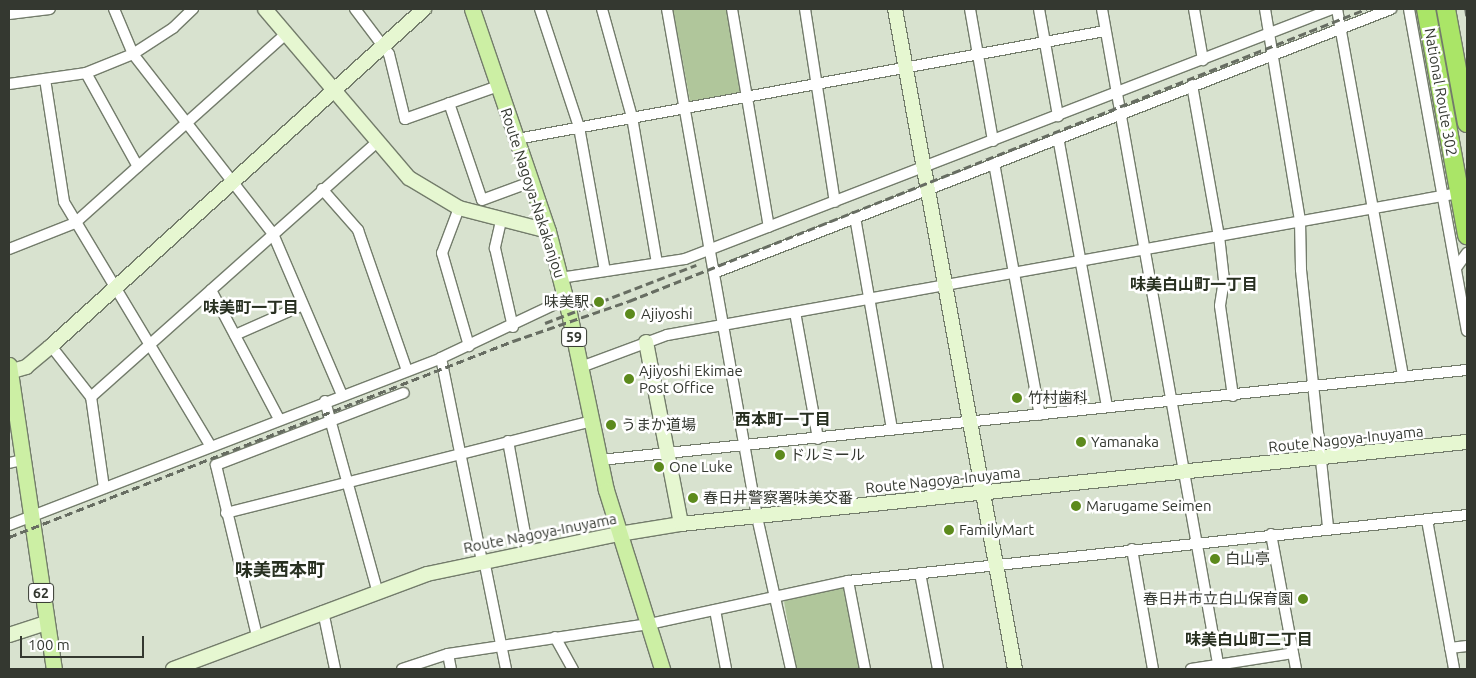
<!DOCTYPE html>
<meta charset="utf-8">
<style>
body{margin:0}
#map{position:relative;width:1476px;height:678px;overflow:hidden;background:#d8e2cf;font-family:Ubuntu,"Noto Sans JP",sans-serif}
div>[style]{position:absolute}
[style*='--x']{left:calc(var(--x)*1px);top:calc(var(--y)*1px);width:calc(var(--w)*1px);rotate:calc(var(--a)*1deg)}
.green>*{inset:0;background:#b0c69b}
.roads{filter:drop-shadow(1px 0 #737c6b) drop-shadow(-1px 0 #737c6b) drop-shadow(0 1px #737c6b) drop-shadow(0 -1px #737c6b)}
.street>*{height:10px;margin:-5px;padding:0 5px;transform-origin:5px;border-radius:5px;background:#fff}
.secondary>*{height:14px;margin:-7px;padding:0 7px;transform-origin:7px;border-radius:7px;background:#e6f7d1}
.primary>*{height:15px;margin:-7.5px;padding:0 7.5px;transform-origin:7.5px;border-radius:7.5px;background:#ccefa4}
.highway>*{height:18px;margin:-9px;padding:0 9px;transform-origin:9px;border-radius:9px;background:#aae567}
.rail>*{height:2.5px;margin-top:-1.25px;transform-origin:0;background:repeating-linear-gradient(90deg,#676d62 0 8px,transparent 0 12px)}
.dots>*{width:14px;height:14px;translate:-50% -50%;box-sizing:border-box;border:2px solid #fff;border-radius:50%}
span{translate:-50% -50%;white-space:nowrap;text-align:center;line-height:1.15;-webkit-text-stroke:5px #fff;paint-order:stroke}
.shield-label span{padding:1px 4px;background:#fff;border:1px solid;border-radius:4px;-webkit-text-stroke-width:0}
.shield-label{font-size:14px;color:#343830;font-weight:700}
.street-label{font-size:15px;color:#343830}
.poi-label{font-size:15px;color:#343830}
.right{translate:-100% -50%;text-align:right}
.left{translate:0 -50%;text-align:left}
.neighbourhood-label{font-size:16px;color:#283021;font-weight:700}
.quarter-label{font-size:18px;color:#283021;font-weight:700}
.frame{position:absolute;inset:0;border:10px solid #343830;pointer-events:none}
.scale{position:absolute;left:20px;top:636px;width:124px;height:22px;box-sizing:border-box;border:2px solid #343830;border-top:0;padding-left:6px;font-size:15px;line-height:18px;white-space:nowrap;color:#343830;-webkit-text-stroke:4px #fff;paint-order:stroke}
</style>
<div id="map">
<div class="green">
<div style="clip-path:polygon(673px 9px,728px 9px,740px 94px,690px 101px)"></div>
<div style="clip-path:polygon(845px 586px,861px 669px,796px 669px,784px 601px)"></div>
</div>
<div class="roads">
<div class="street">
<div style="--x:114;--y:9;--w:49;--a:67.1"></div>
<div style="--x:133;--y:54;--w:228;--a:52.1"></div>
<div style="--x:273;--y:234;--w:175;--a:66.8"></div>
<div style="--x:355;--y:9;--w:56;--a:52.9"></div>
<div style="--x:389;--y:54;--w:67;--a:76.2"></div>
<div style="--x:405;--y:119;--w:99;--a:-19.5"></div>
<div style="--x:540;--y:9;--w:124;--a:71.7"></div>
<div style="--x:579;--y:127;--w:146;--a:79.8"></div>
<div style="--x:602;--y:9;--w:112;--a:74.5"></div>
<div style="--x:632;--y:117;--w:148;--a:80.3"></div>
<div style="--x:667;--y:9;--w:516;--a:79.95"></div>
<div style="--x:757;--y:517;--w:156;--a:77.4"></div>
<div style="--x:732;--y:9;--w:221;--a:80.4"></div>
<div style="--x:805;--y:9;--w:195;--a:81.2"></div>
<div style="--x:970;--y:9;--w:134;--a:80.1"></div>
<div style="--x:1039;--y:9;--w:109;--a:79.9"></div>
<div style="--x:1102;--y:9;--w:670;--a:79.95"></div>
<div style="--x:1194;--y:9;--w:52;--a:80"></div>
<div style="--x:1265;--y:9;--w:215;--a:80.6"></div>
<div style="--x:1300;--y:221;--w:49;--a:88.8"></div>
<div style="--x:1301;--y:270;--w:259;--a:84"></div>
<div style="--x:1337;--y:9;--w:374;--a:79.8"></div>
<div style="--x:1409;--y:9;--w:327;--a:79.8"></div>
<div style="--x:9;--y:14;--w:41;--a:-7"></div>
<div style="--x:86;--y:73;--w:107;--a:61"></div>
<div style="--x:45;--y:79;--w:124;--a:81.2"></div>
<div style="--x:64;--y:202;--w:283;--a:59"></div>
<div style="--x:9;--y:84;--w:78;--a:-8.1"></div>
<div style="--x:86;--y:73;--w:51;--a:-22"></div>
<div style="--x:133;--y:54;--w:48;--a:-33"></div>
<div style="--x:173;--y:28;--w:28;--a:-44"></div>
<div style="--x:1192;--y:85;--w:153;--a:79.9"></div>
<div style="--x:1219;--y:236;--w:44;--a:83.5"></div>
<div style="--x:1224;--y:280;--w:26;--a:99"></div>
<div style="--x:1220;--y:306;--w:91;--a:81.8"></div>
<div style="--x:449;--y:103;--w:102;--a:71.2"></div>
<div style="--x:482;--y:200;--w:52;--a:-20.2"></div>
<div style="--x:1058;--y:137;--w:274;--a:79.7"></div>
<div style="--x:517;--y:139;--w:598;--a:-10.41"></div>
<div style="--x:994;--y:163;--w:256;--a:79.7"></div>
<div style="--x:322;--y:189;--w:55;--a:48.7"></div>
<div style="--x:358;--y:230;--w:149;--a:70.8"></div>
<div style="--x:459;--y:208;--w:48;--a:110.7"></div>
<div style="--x:442;--y:253;--w:97;--a:73.8"></div>
<div style="--x:855;--y:217;--w:216;--a:80.1"></div>
<div style="--x:501;--y:221;--w:28;--a:103"></div>
<div style="--x:495;--y:248;--w:81;--a:77.2"></div>
<div style="--x:9;--y:249;--w:71;--a:-21.5"></div>
<div style="--x:75;--y:223;--w:283;--a:-41.9"></div>
<div style="--x:1456;--y:268;--w:19;--a:-54"></div>
<div style="--x:714;--y:273;--w:727;--a:-21.3"></div>
<div style="--x:560;--y:278;--w:126;--a:-8.6"></div>
<div style="--x:685;--y:259;--w:694;--a:-21.13"></div>
<div style="--x:211;--y:290;--w:146;--a:62.2"></div>
<div style="--x:795;--y:312;--w:129;--a:79.7"></div>
<div style="--x:235;--y:335;--w:74;--a:-23.8"></div>
<div style="--x:51;--y:346;--w:65;--a:51.9"></div>
<div style="--x:441;--y:358;--w:207;--a:78.6"></div>
<div style="--x:581;--y:367;--w:92;--a:-20.4"></div>
<div style="--x:667;--y:335;--w:810;--a:-10.17"></div>
<div style="--x:325;--y:401;--w:196;--a:74.6"></div>
<div style="--x:508;--y:441;--w:111;--a:79.6"></div>
<div style="--x:600;--y:460;--w:872;--a:-5.93"></div>
<div style="--x:9;--y:463;--w:13;--a:-13"></div>
<div style="--x:104;--y:488;--w:92;--a:-98.1"></div>
<div style="--x:91;--y:397;--w:382;--a:-41.7"></div>
<div style="--x:226;--y:513;--w:376;--a:-14.1"></div>
<div style="--x:1427;--y:520;--w:151;--a:79.7"></div>
<div style="--x:9;--y:525;--w:463;--a:-21.1"></div>
<div style="--x:441;--y:358;--w:138;--a:-25.3"></div>
<div style="--x:1271;--y:534;--w:137;--a:79.5"></div>
<div style="--x:1132;--y:549;--w:122;--a:80.1"></div>
<div style="--x:484;--y:560;--w:111;--a:78.6"></div>
<div style="--x:920;--y:573;--w:98;--a:79.4"></div>
<div style="--x:848;--y:581;--w:90;--a:79.1"></div>
<div style="--x:715;--y:610;--w:60;--a:79.4"></div>
<div style="--x:323;--y:611;--w:59;--a:78.3"></div>
<div style="--x:257;--y:636;--w:176;--a:-103.5"></div>
<div style="--x:216;--y:465;--w:201;--a:-21"></div>
<div style="--x:555;--y:637;--w:37;--a:61"></div>
<div style="--x:1450;--y:648;--w:17;--a:-7"></div>
<div style="--x:448;--y:654;--w:15;--a:79"></div>
<div style="--x:402;--y:669;--w:48;--a:-18.1"></div>
<div style="--x:448;--y:654;--w:203;--a:-8.5"></div>
<div style="--x:649;--y:624;--w:204;--a:-12.2"></div>
<div style="--x:848;--y:581;--w:623;--a:-6.09"></div>
<div style="--x:1191;--y:669;--w:103;--a:-8.9"></div>
</div>
<div class="secondary">
<div style="--x:265;--y:9;--w:222;--a:49.6"></div>
<div style="--x:409;--y:178;--w:58;--a:31"></div>
<div style="--x:459;--y:208;--w:92;--a:14.5"></div>
<div style="--x:895;--y:9;--w:671;--a:79.7"></div>
<div style="--x:646;--y:342;--w:185;--a:79.1"></div>
<div style="--x:9;--y:372;--w:18;--a:-16"></div>
<div style="--x:26;--y:367;--w:33;--a:-40"></div>
<div style="--x:51;--y:346;--w:503;--a:-42.1"></div>
<div style="--x:9;--y:635;--w:38;--a:-18"></div>
<div style="--x:173;--y:669;--w:271;--a:-20.5"></div>
<div style="--x:427;--y:574;--w:196;--a:-11.8"></div>
<div style="--x:619;--y:534;--w:63;--a:-9.2"></div>
<div style="--x:681;--y:524;--w:790;--a:-5.96"></div>
</div>
<div class="primary">
<div style="--x:472;--y:9;--w:235;--a:71.1"></div>
<div style="--x:548;--y:231;--w:85;--a:75.6"></div>
<div style="--x:569;--y:313;--w:181;--a:78.2"></div>
<div style="--x:606;--y:490;--w:188;--a:72.6"></div>
<div style="--x:9;--y:365;--w:307;--a:81.6"></div>
</div>
<div class="highway">
<div style="--x:1426;--y:9;--w:230;--a:79.7"></div>
<div style="--x:1446;--y:9;--w:116;--a:79.6"></div>
</div>
</div>
<div class="rail">
<div style="--x:1466;--y:9;--w:7;--a:82"></div>
<div style="--x:545;--y:323;--w:162;--a:-21"></div>
<div style="--x:9;--y:537;--w:541;--a:-21.25"></div>
<div style="--x:513;--y:341;--w:123;--a:-19"></div>
<div style="--x:629;--y:301;--w:793;--a:-21.61"></div>
</div>
<div class="dots">
<div style="left:599px;top:302px;background:#5c8a1c"></div>
<div style="left:630px;top:314px;background:#5c8a1c"></div>
<div style="left:629px;top:379px;background:#5c8a1c"></div>
<div style="left:1017px;top:398px;background:#5c8a1c"></div>
<div style="left:611px;top:425px;background:#5c8a1c"></div>
<div style="left:1081px;top:442px;background:#5c8a1c"></div>
<div style="left:780px;top:455px;background:#5c8a1c"></div>
<div style="left:659px;top:467px;background:#5c8a1c"></div>
<div style="left:693px;top:498px;background:#5c8a1c"></div>
<div style="left:1076px;top:506px;background:#5c8a1c"></div>
<div style="left:949px;top:530px;background:#5c8a1c"></div>
<div style="left:1215px;top:559px;background:#5c8a1c"></div>
<div style="left:1303px;top:599px;background:#5c8a1c"></div>
</div>
<div class="shield-label">
<span style="left:574px;top:337px">59</span>
<span style="left:41px;top:593px">62</span>
</div>
<div class="street-label">
<span style="left:1441px;top:92px;rotate:80deg">National Route 302</span>
<span style="left:533px;top:193px;rotate:72deg">Route Nagoya-Nakakanjou</span>
<span style="left:1346px;top:439px;rotate:-6deg">Route Nagoya-Inuyama</span>
<span style="left:943px;top:480px;rotate:-6deg">Route Nagoya-Inuyama</span>
<span style="left:540px;top:533px;rotate:-11deg">Route Nagoya-Inuyama</span>
</div>
<div class="poi-label">
<span class="right" style="left:589px;top:302px">味美駅</span>
<span class="left" style="left:641px;top:314px">Ajiyoshi</span>
<span class="left" style="left:639px;top:379px">Ajiyoshi Ekimae<br>Post Office</span>
<span class="left" style="left:1028px;top:398px">竹村歯科</span>
<span class="left" style="left:621px;top:425px">うまか道場</span>
<span class="left" style="left:1091px;top:442px">Yamanaka</span>
<span class="left" style="left:790px;top:455px">ドルミール</span>
<span class="left" style="left:669px;top:467px">One Luke</span>
<span class="left" style="left:703px;top:498px">春日井警察署味美交番</span>
<span class="left" style="left:1086px;top:506px">Marugame Seimen</span>
<span class="left" style="left:959px;top:530px">FamilyMart</span>
<span class="left" style="left:1225px;top:559px">白山亭</span>
<span class="right" style="left:1293px;top:599px">春日井市立白山保育園</span>
</div>
<div class="neighbourhood-label">
<span style="left:1194px;top:284px">味美白山町一丁目</span>
<span style="left:251px;top:307px">味美町一丁目</span>
<span style="left:783px;top:419px">西本町一丁目</span>
<span style="left:1249px;top:639px">味美白山町二丁目</span>
</div>
<div class="quarter-label">
<span style="left:280px;top:569px">味美西本町</span>
</div>
<div class="frame"></div>
<div class="scale">100 m</div>
</div>
